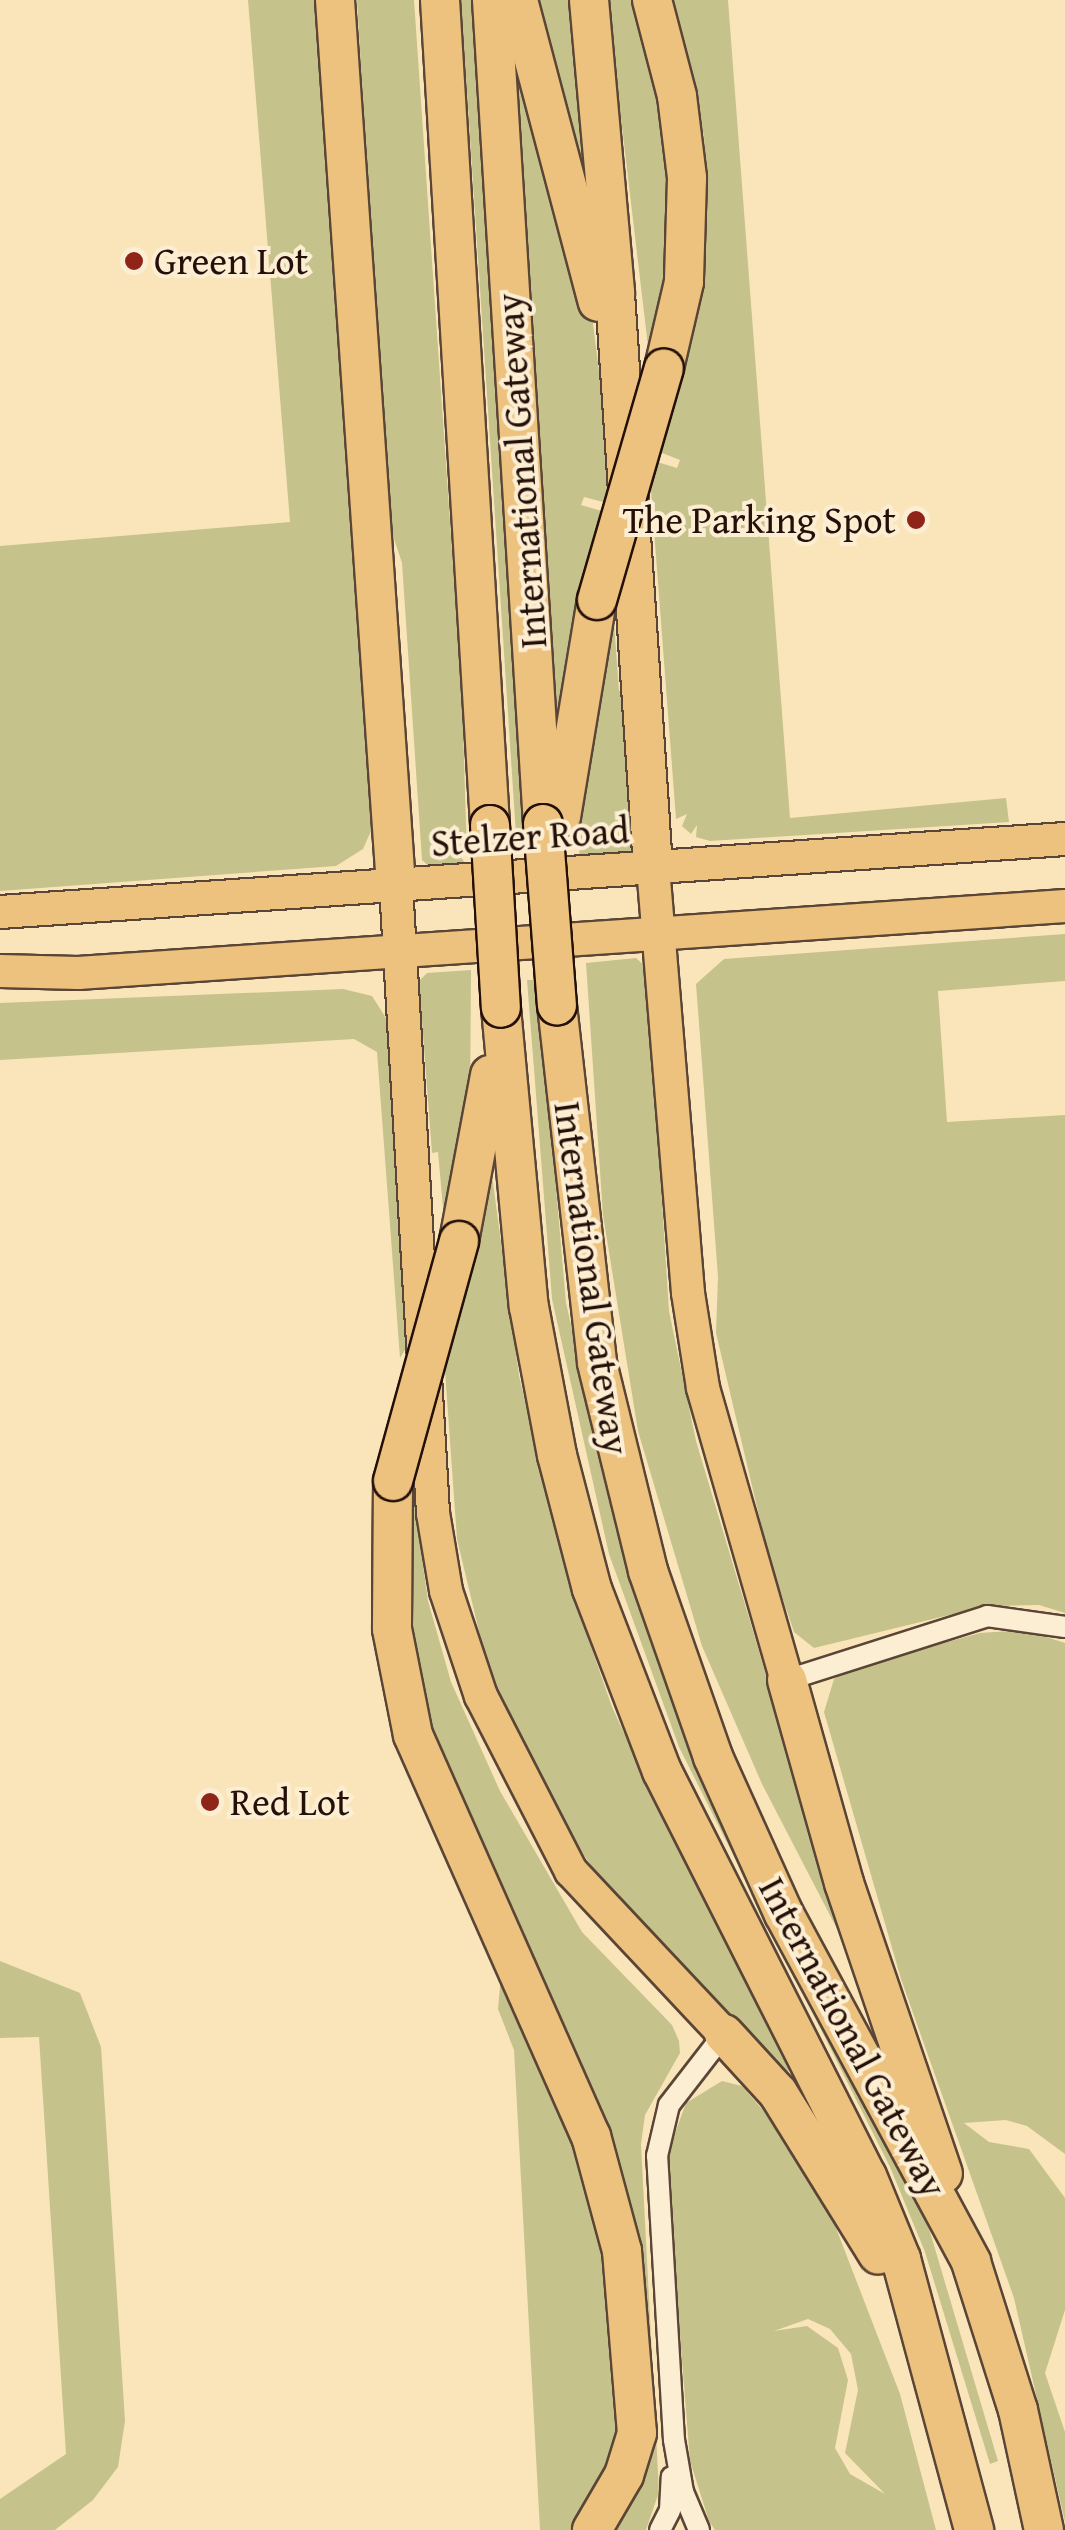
<!DOCTYPE html>
<style>
body{margin:0}
#map{position:relative;width:1065px;height:2530px;overflow:hidden;background:#fae5bb;font-family:"Gentium Book Plus",serif}
div>[style]{position:absolute}
[style*='--x']{left:calc(var(--x)*1px);top:calc(var(--y)*1px);width:calc(var(--w)*1px);rotate:calc(var(--a)*1deg)}
.green>*{inset:0;background:#c6c28b}
.roads{filter:drop-shadow(2px 0 #5a4536) drop-shadow(-2px 0 #5a4536) drop-shadow(0 2px #5a4536) drop-shadow(0 -2px #5a4536)}
.street>*{height:20px;margin:-10px;padding:0 10px;transform-origin:10px;border-radius:10px;background:#fceed3}
.primary>*{height:32px;margin:-16px;padding:0 16px;transform-origin:16px;border-radius:16px;background:#edc27e}
.highway>*{height:38px;margin:-19px;padding:0 19px;transform-origin:19px;border-radius:19px;background:#edc27e}
.bridges{filter:drop-shadow(2px 0 #251009) drop-shadow(-2px 0 #251009) drop-shadow(0 2px #251009) drop-shadow(0 -2px #251009)}
.highway-bridge>*{height:38px;margin:-19px;padding:0 19px;transform-origin:19px;border-radius:19px;background:#edc27e}
.dots>*{width:28px;height:28px;translate:-50% -50%;box-sizing:border-box;border:5px solid #fceed3;border-radius:50%}
span{translate:-50% -50%;white-space:nowrap;text-align:center;line-height:1.15;-webkit-text-stroke:8px #fceed3;paint-order:stroke}
.poi-label{font-size:38px;color:#251009}
.left{translate:0 -50%;text-align:left}
.right{translate:-100% -50%;text-align:right}
.street-label{font-size:38px;color:#251009}
</style>
<div id="map">
<div class="green">
<div style="clip-path:polygon(248px 0,321px 0,375px 822px,363px 849px,336px 866px,0 891px,0 546px,290px 522px)"></div>
<div style="clip-path:polygon(357px 0,414px 0,462px 696px,467px 854px,460px 855px,467px 867px,433px 870px,422px 860px,402px 563px,388px 520px)"></div>
<div style="clip-path:polygon(461px 0,482px 0,530px 849px,517px 850px)"></div>
<div style="clip-path:polygon(531px 0,582px 0,602px 243px)"></div>
<div style="clip-path:polygon(607px 0,639px 0,659px 63px,678px 222px,650px 363px)"></div>
<div style="clip-path:polygon(670px 0,728px 0,790px 818px,1006px 798px,1009px 822px,710px 841px,696px 837px,697px 825px,691px 834px,682px 826px,687px 814px,676px 819px,650px 477px,654px 461px,677px 468px,680px 460px,657px 451px,702px 286px,707px 208px,704px 136px)"></div>
<div style="clip-path:polygon(510px 23px,591px 308px,613px 481px,607px 503px,584px 497px,581px 505px,605px 512px,562px 719px,555px 712px)"></div>
<div style="clip-path:polygon(613px 608px,619px 691px,626px 692px,634px 848px,624px 855px,579px 859px,585px 760px)"></div>
<div style="clip-path:polygon(1065px 934px,1065px 981px,938px 991px,947px 1122px,1065px 1115px,1065px 1613px,1039px 1605px,986px 1606px,814px 1648px,794px 1632px,769px 1558px,716px 1333px,718px 1277px,696px 984px,724px 959px)"></div>
<div style="clip-path:polygon(636px 958px,647px 968px,669px 1311px,696px 1441px,849px 1952px,762px 1784px,702px 1646px,638px 1431px,603px 1215px,586px 963px)"></div>
<div style="clip-path:polygon(471px 970px,470px 1115px,445px 1230px,438px 1152px,432px 1153px,419px 981px,427px 973px)"></div>
<div style="clip-path:polygon(527px 980px,538px 980px,566px 1303px,626px 1564px,698px 1758px,895px 2146px,930px 2232px,998px 2461px,990px 2464px,925px 2252px,890px 2167px,679px 1747px,609px 1554px,552px 1299px)"></div>
<div style="clip-path:polygon(343px 989px,372px 996px,386px 1018px,406px 1348px,400px 1358px,377px 1052px,354px 1039px,0 1060px,0 1003px)"></div>
<div style="clip-path:polygon(491px 1168px,519px 1376px,571px 1589px,612px 1707px,669px 1831px,791px 2064px,788px 2072px,635px 1920px,592px 1867px,546px 1798px,488px 1669px,457px 1539px,443px 1343px)"></div>
<div style="clip-path:polygon(411px 1479px,428px 1601px,451px 1682px,500px 1791px,582px 1932px,672px 2025px,679px 2041px,680px 2053px,645px 2115px,641px 2144px,659px 2492px,646px 2530px,602px 2530px,630px 2491px,637px 2257px,425px 1713px,407px 1635px)"></div>
<div style="clip-path:polygon(1025px 1630px,1065px 1643px,1065px 2154px,1027px 2126px,1006px 2120px,964px 2123px,989px 2142px,1029px 2149px,1065px 2198px,1065px 2310px,1045px 2373px,1065px 2432px,1065px 2522px,1014px 2298px,901px 1979px,824px 1712px,834px 1679px,850px 1669px,980px 1633px)"></div>
<div style="clip-path:polygon(0 1961px,80px 1993px,101px 2047px,125px 2421px,118px 2467px,93px 2500px,55px 2530px,0 2530px,0 2499px,66px 2454px,39px 2037px,0 2038px)"></div>
<div style="clip-path:polygon(501px 1975px,576px 2129px,611px 2259px,622px 2445px,591px 2507px,570px 2530px,540px 2530px,514px 2050px,498px 2009px)"></div>
<div style="clip-path:polygon(evenodd,722px 2081px,742px 2086px,783px 2133px,831px 2215px,900px 2394px,936px 2530px,715px 2530px,709px 2521px,690px 2461px,666px 2158px,686px 2103px,722px 2081px,808px 2319px,830px 2329px,851px 2354px,858px 2390px,845px 2453px,885px 2494px,850px 2474px,835px 2448px,848px 2380px,838px 2348px,807px 2326px,774px 2331px,808px 2319px)"></div>
</div>
<div class="roads">
<div class="street">
<div style="--x:787;--y:1680;--w:210;--a:-17.7"></div>
<div style="--x:987;--y:1616;--w:79;--a:8"></div>
<div style="--x:660;--y:2530;--w:22;--a:-63"></div>
<div style="--x:670;--y:2510;--w:33;--a:-87"></div>
<div style="--x:699;--y:2530;--w:41;--a:-112.8"></div>
<div style="--x:683;--y:2492;--w:53;--a:-99.8"></div>
<div style="--x:674;--y:2440;--w:285;--a:-93.4"></div>
<div style="--x:657;--y:2156;--w:52;--a:-76.8"></div>
<div style="--x:669;--y:2105;--w:90;--a:-52.2"></div>
</div>
<div class="primary">
<div style="--x:653;--y:867;--w:427;--a:85.3"></div>
<div style="--x:688;--y:1293;--w:96;--a:81"></div>
<div style="--x:703;--y:1388;--w:304;--a:74"></div>
<div style="--x:396;--y:886;--w:628;--a:86.62"></div>
<div style="--x:433;--y:1513;--w:79;--a:80.5"></div>
<div style="--x:446;--y:1591;--w:111;--a:71.6"></div>
<div style="--x:481;--y:1696;--w:197;--a:62.8"></div>
<div style="--x:571;--y:1871;--w:224;--a:46.8"></div>
<div style="--x:0;--y:912;--w:1067;--a:-3.92"></div>
<div style="--x:0;--y:971;--w:78;--a:1.5"></div>
<div style="--x:78;--y:973;--w:989;--a:-3.88"></div>
</div>
<div class="highway">
<div style="--x:335;--y:0;--w:888;--a:86.06"></div>
<div style="--x:440;--y:0;--w:827;--a:86.53"></div>
<div style="--x:492;--y:0;--w:826;--a:86.46"></div>
<div style="--x:518;--y:0;--w:312;--a:75.2"></div>
<div style="--x:589;--y:0;--w:295;--a:84.9"></div>
<div style="--x:615;--y:294;--w:574;--a:86.21"></div>
<div style="--x:652;--y:0;--w:99;--a:75.4"></div>
<div style="--x:677;--y:96;--w:83;--a:83"></div>
<div style="--x:687;--y:178;--w:104;--a:91.7"></div>
<div style="--x:684;--y:282;--w:88;--a:103.1"></div>
<div style="--x:561;--y:817;--w:220;--a:-80.6"></div>
<div style="--x:557;--y:1005;--w:360;--a:83.6"></div>
<div style="--x:597;--y:1363;--w:214;--a:76.2"></div>
<div style="--x:648;--y:1571;--w:197;--a:70.7"></div>
<div style="--x:713;--y:1757;--w:172;--a:65.7"></div>
<div style="--x:784;--y:1914;--w:395;--a:61.7"></div>
<div style="--x:971;--y:2262;--w:155;--a:72.4"></div>
<div style="--x:1018;--y:2410;--w:123;--a:77.8"></div>
<div style="--x:501;--y:1008;--w:300;--a:84.7"></div>
<div style="--x:529;--y:1307;--w:151;--a:79.3"></div>
<div style="--x:557;--y:1455;--w:138;--a:75.4"></div>
<div style="--x:592;--y:1589;--w:195;--a:69"></div>
<div style="--x:662;--y:1771;--w:454;--a:63.2"></div>
<div style="--x:867;--y:2176;--w:90;--a:67.7"></div>
<div style="--x:901;--y:2259;--w:281;--a:74.9"></div>
<div style="--x:459;--y:1241;--w:169;--a:-79.4"></div>
<div style="--x:393;--y:1481;--w:148;--a:90.4"></div>
<div style="--x:392;--y:1629;--w:108;--a:78.8"></div>
<div style="--x:413;--y:1735;--w:439;--a:66.1"></div>
<div style="--x:591;--y:2136;--w:119;--a:74.9"></div>
<div style="--x:622;--y:2251;--w:183;--a:85.3"></div>
<div style="--x:637;--y:2433;--w:44;--a:107.2"></div>
<div style="--x:624;--y:2475;--w:64;--a:120.2"></div>
<div style="--x:787;--y:1680;--w:211;--a:74.3"></div>
<div style="--x:844;--y:1883;--w:307;--a:71.2"></div>
<div style="--x:724;--y:2034;--w:80;--a:47.5"></div>
<div style="--x:778;--y:2093;--w:190;--a:58.2"></div>
</div>
</div>
<div class="bridges">
<div class="highway-bridge">
<div style="--x:597;--y:600;--w:241;--a:-73.9"></div>
<div style="--x:543;--y:824;--w:182;--a:85.6"></div>
<div style="--x:490;--y:825;--w:183;--a:86.6"></div>
<div style="--x:393;--y:1481;--w:249;--a:-74.6"></div>
</div>
</div>
<div class="dots">
<div style="left:134px;top:261px;background:#8f2418"></div>
<div style="left:916px;top:520px;background:#8f2418"></div>
<div style="left:210px;top:1802px;background:#8f2418"></div>
</div>
<div class="poi-label">
<span class="left" style="left:154px;top:261px">Green Lot</span>
<span class="right" style="left:896px;top:520px">The Parking Spot</span>
<span class="left" style="left:230px;top:1802px">Red Lot</span>
</div>
<div class="street-label">
<span style="left:521px;top:471px;rotate:-94deg">International Gateway</span>
<span style="left:530px;top:836px;rotate:-4deg">Stelzer Road</span>
<span style="left:592px;top:1278px;rotate:82deg">International Gateway</span>
<span style="left:853px;top:2037px;rotate:62deg">International Gateway</span>
</div>
</div>
